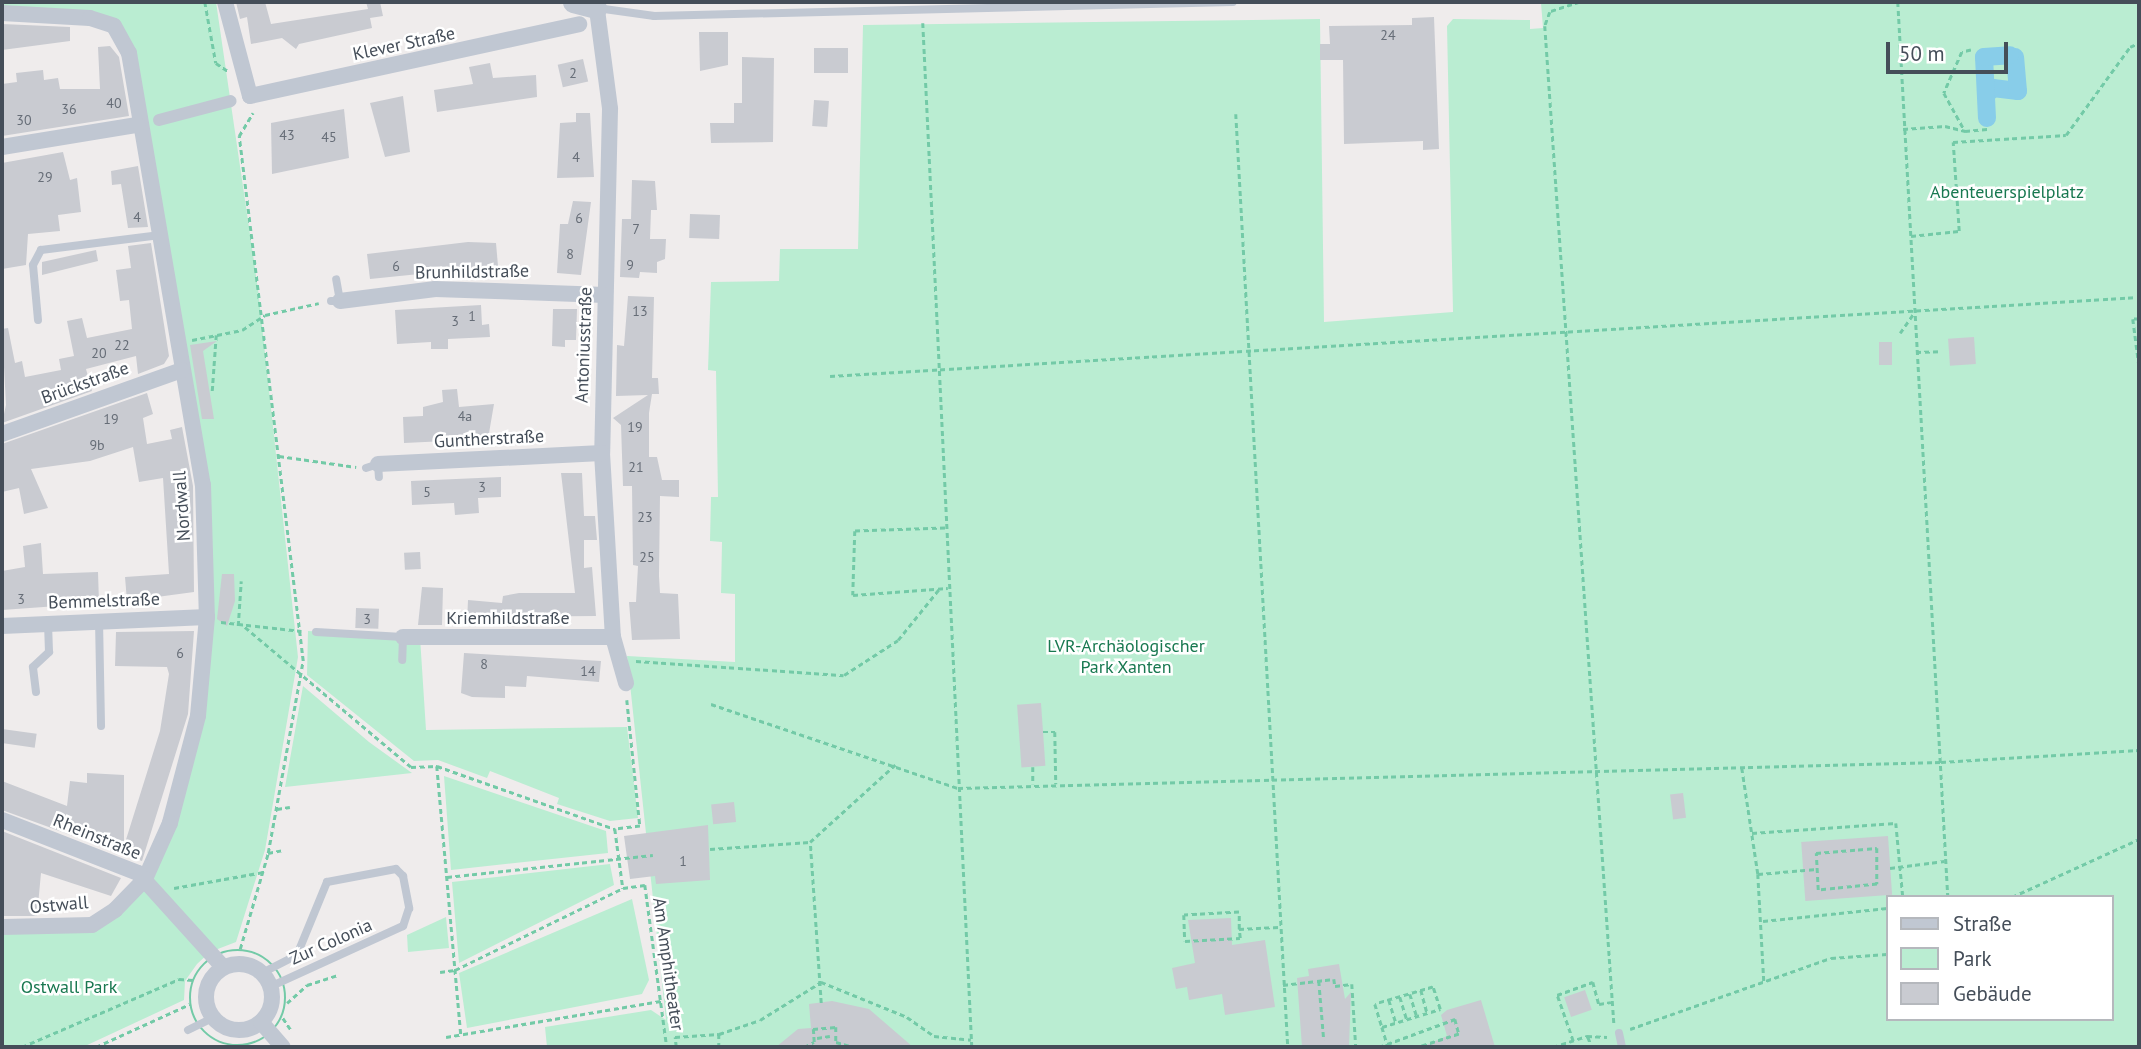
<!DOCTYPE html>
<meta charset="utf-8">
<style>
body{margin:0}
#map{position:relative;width:2141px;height:1049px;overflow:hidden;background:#efecec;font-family:"PT Sans",sans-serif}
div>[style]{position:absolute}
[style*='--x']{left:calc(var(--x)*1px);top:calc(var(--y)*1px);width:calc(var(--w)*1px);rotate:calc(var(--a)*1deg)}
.green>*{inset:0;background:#baedd2}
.canal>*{height:18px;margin:-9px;padding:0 9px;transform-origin:9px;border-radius:9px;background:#88cde9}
.building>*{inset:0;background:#c9cbd1;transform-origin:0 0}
.path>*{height:2.5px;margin-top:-1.25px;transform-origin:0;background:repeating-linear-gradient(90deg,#73caa7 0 5px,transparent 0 8.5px)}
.path>.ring{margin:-1.25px;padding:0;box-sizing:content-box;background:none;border:2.5px solid #73caa7;border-radius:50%}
.service>*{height:8px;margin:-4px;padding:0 4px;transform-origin:4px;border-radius:4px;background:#c0c7d2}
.pedestrian>*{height:12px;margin:-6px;padding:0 6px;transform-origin:6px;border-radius:6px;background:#c0c7d2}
.minor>*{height:16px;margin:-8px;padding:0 8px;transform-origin:8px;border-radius:8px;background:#c0c7d2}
.minor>.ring{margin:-8px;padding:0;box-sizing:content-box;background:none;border:16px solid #c0c7d2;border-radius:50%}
.tertiary>*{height:21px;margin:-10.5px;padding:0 10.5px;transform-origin:10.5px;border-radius:10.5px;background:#c0c7d2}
span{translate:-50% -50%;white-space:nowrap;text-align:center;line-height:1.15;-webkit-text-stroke:5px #fff;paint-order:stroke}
.number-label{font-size:14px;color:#666d77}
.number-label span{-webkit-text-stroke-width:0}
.street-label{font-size:18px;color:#454e59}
.park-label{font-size:18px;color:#187850}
.frame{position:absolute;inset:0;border:4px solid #454e59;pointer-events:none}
.legend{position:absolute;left:1886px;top:895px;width:228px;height:126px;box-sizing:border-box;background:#fff;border:2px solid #b5b8bd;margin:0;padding:9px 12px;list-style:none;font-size:21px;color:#454e59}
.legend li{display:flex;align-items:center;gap:14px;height:35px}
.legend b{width:35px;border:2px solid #b5b8bd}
.scale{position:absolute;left:1886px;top:42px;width:122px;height:32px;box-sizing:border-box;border:4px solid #454e59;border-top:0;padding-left:9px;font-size:21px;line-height:24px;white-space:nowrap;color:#454e59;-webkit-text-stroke:5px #fff;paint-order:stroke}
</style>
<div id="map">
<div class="green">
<div style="clip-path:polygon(2px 2px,216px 2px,258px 289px,298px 657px,265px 850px,236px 942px,210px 952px,197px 964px,185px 981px,184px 1000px,83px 1047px,2px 1047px,2px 927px,92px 925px,145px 879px,198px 716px,203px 485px,129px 53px,114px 26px,2px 13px)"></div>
<div style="clip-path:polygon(evenodd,1568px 2px,2139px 2px,2139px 1047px,547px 1047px,545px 1027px,651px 1010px,666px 1020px,627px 656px,735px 662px,735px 594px,721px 593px,722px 542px,710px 541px,711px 497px,718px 497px,716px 371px,708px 370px,711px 282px,779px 281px,780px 249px,858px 249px,863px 25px,1320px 19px,1324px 322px,1453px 312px,1447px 26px,1453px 19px,1530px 20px,1530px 29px,1543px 28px,1541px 3px,1568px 2px,1887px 897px,2111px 897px,2111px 1019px,1887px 1019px,1887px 897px)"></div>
<div style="clip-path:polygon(308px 631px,420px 637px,426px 730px,627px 727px,638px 818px,610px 821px,557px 804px,559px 798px,490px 771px,487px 778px,438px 760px,414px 761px,307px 675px)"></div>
<div style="clip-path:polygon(303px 686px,369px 742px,412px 773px,285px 787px)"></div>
<div style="clip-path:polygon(444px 776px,606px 831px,608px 853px,451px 870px)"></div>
<div style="clip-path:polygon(610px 864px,614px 885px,459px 963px,452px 882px)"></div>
<div style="clip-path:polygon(632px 899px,649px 980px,642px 994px,467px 1028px,459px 973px)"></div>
<div style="clip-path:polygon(446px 917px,449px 948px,408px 952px,407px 935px)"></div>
</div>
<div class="canal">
<div style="--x:1986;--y:95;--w:10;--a:-45"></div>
<div style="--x:1993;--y:88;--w:25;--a:7"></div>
<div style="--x:2018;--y:91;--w:34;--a:-95"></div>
<div style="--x:1987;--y:118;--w:61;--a:-92.8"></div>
<div style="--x:1984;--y:57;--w:26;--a:-4"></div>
</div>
<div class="building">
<div style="clip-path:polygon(236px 2px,265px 2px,271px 24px,368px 9px,366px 2px,380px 2px,383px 16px,370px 18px,372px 28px,299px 44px,296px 49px,282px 38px,251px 44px,247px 17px,240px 19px)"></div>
<div style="clip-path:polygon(1434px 17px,1439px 149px,1423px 150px,1423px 141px,1344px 144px,1343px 60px,1320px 60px,1320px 44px,1330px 44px,1329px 26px,1412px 25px,1412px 18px)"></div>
<div style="clip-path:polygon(2px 24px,70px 27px,70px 41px,2px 50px)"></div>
<div style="clip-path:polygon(699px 32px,728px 32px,728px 65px,700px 71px)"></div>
<div style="clip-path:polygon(110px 46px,119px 57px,129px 116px,2px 136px,2px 84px,17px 82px,16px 73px,43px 70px,44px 80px,58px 78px,60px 89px,100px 89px,98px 47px)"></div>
<div style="left:814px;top:48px;width:34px;height:25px"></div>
<div style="clip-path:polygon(742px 57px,774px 58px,773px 142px,711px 143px,710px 123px,734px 123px,734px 103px,742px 103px)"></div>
<div style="left:583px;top:59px;width:23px;height:26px;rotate:77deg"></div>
<div style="clip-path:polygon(490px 63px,493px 78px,536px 75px,537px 97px,437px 112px,434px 90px,473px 84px,469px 67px)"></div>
<div style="clip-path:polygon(403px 96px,410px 152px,385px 157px,370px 103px)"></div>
<div style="left:814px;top:100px;width:15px;height:26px;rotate:4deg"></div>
<div style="clip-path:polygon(344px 109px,349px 158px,272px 174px,271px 123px)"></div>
<div style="clip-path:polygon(576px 113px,590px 113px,594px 177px,557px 178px,560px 123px,576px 122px)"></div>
<div style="clip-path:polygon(63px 152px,70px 180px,77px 178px,81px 212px,58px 215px,60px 231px,28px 234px,26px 265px,2px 269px,2px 163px)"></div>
<div style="clip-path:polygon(138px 166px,148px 227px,128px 228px,121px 184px,112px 185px,111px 171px)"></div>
<div style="clip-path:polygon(632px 180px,655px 181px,657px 210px,651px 210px,650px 239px,666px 239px,665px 259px,657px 262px,657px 273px,640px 272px,639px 278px,620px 277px,622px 219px,631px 219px)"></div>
<div style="clip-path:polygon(573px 201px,591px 202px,581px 275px,557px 273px,560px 224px,568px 224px)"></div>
<div style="left:690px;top:214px;width:30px;height:24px;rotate:2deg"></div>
<div style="clip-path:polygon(468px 242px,496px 243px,498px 266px,370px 279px,367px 254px)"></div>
<div style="clip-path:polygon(151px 243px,169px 356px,164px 364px,138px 374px,136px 356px,86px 369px,92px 391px,2px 423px,6px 405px,2px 329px,8px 328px,15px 363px,22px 361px,25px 377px,61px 370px,59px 359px,74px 356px,67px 321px,82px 318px,87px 338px,132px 329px,129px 300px,120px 301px,116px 270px,131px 268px,128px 246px)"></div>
<div style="clip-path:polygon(96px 250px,98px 261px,42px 275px,42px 262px)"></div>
<div style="clip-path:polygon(628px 296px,654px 297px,652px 378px,658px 378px,659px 394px,652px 394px,649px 413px,649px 457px,657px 457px,662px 480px,679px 480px,679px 497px,660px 496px,659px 576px,660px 593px,678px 594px,680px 639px,632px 640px,629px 602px,636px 602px,638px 566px,633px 565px,632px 486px,623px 486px,621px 425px,613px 418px,648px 395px,616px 396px,617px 345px,624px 346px)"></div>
<div style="clip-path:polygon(481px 305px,482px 325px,489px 324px,490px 337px,448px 339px,448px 349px,431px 349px,431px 342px,397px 344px,395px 310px)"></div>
<div style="clip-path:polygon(553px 309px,577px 309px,576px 340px,565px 340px,565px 347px,552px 346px)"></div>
<div style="left:1974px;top:337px;width:27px;height:26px;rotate:86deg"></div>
<div style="clip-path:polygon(217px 341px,203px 351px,214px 419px,202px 419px,190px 345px)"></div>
<div style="left:1879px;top:342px;width:13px;height:23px"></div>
<div style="clip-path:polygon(457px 389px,459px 407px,494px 404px,488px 439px,404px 443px,403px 417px,423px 416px,423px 407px,443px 402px,442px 390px)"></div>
<div style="clip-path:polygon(147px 393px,153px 414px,143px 418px,147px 444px,172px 439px,170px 430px,182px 427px,193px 486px,194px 592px,127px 601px,125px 577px,169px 574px,163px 478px,139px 482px,133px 447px,90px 461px,31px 469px,48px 508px,24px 514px,19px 488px,2px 492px,2px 444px)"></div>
<div style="clip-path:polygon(561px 473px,582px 473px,584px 516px,595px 516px,597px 540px,584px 540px,584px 568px,592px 567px,596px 616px,495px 617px,494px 625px,467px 623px,468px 600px,502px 603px,503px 596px,519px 593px,575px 593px)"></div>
<div style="clip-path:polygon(501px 477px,501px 497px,478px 498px,479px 513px,455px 515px,454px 503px,412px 505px,411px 481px)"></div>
<div style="clip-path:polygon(41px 543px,43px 574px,98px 572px,99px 603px,2px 610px,2px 571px,25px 567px,23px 546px)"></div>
<div style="left:420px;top:552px;width:17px;height:16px;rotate:87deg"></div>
<div style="clip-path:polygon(222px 574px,234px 574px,235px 601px,227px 626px,217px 619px)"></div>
<div style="clip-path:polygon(422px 587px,443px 588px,442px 625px,418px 625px)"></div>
<div style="left:356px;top:608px;width:23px;height:20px;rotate:2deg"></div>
<div style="clip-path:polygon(194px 631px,188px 714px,142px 861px,2px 810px,2px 781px,67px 806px,70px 781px,87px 783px,87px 773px,124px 775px,124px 846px,160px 731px,169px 674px,167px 667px,115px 666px,116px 632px)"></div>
<div style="clip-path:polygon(464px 653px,601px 661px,599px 682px,527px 676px,526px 687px,505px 686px,505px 698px,472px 697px,461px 693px)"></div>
<div style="left:1041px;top:703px;width:63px;height:24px;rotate:86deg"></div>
<div style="left:2px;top:729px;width:35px;height:14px;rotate:8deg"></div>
<div style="left:1683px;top:793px;width:25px;height:13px;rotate:83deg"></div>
<div style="left:734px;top:802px;width:20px;height:23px;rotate:84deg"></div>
<div style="clip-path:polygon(708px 825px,710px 880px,656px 884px,655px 876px,630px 879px,624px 836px)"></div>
<div style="clip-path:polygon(2px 831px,121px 878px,111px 896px,41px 873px,37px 916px,2px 916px)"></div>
<div style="left:1888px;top:836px;width:59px;height:87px;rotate:86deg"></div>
<div style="clip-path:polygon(1231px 918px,1232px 945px,1265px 940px,1275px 1007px,1225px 1015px,1222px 994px,1189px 1000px,1187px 987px,1176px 989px,1172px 968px,1195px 963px,1188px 920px)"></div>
<div style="clip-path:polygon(1339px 964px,1345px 999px,1351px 992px,1349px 1047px,1302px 1047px,1297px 978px,1309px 976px,1308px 969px)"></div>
<div style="left:1585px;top:990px;width:21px;height:22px;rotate:71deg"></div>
<div style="clip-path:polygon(1481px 1000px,1495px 1047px,1422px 1047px,1447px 1036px,1441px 1015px,1447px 1010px)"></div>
<div style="clip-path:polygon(832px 1001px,869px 1009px,913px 1047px,776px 1047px,798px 1029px,811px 1028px,809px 1004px)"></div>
</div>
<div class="path">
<div style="--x:205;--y:2;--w:62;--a:79.8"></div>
<div style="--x:216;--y:63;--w:14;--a:34"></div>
<div style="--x:1580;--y:2;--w:32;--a:162"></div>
<div style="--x:1550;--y:12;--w:15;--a:110"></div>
<div style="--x:1545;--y:26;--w:1000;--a:86.04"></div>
<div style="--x:1898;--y:2;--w:896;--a:86.8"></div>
<div style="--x:923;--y:23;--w:1025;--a:87.26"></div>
<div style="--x:1971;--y:50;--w:9;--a:167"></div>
<div style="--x:1962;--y:52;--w:45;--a:113.7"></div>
<div style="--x:1944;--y:93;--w:43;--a:61.1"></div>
<div style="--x:1965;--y:131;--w:25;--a:-5"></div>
<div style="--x:1236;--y:114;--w:934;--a:86.81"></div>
<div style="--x:1903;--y:129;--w:42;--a:-4.1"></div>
<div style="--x:1945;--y:126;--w:21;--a:14"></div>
<div style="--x:1911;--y:236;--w:48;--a:-5.9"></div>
<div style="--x:1959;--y:231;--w:89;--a:-93.9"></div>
<div style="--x:1953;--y:142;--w:113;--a:-3.5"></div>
<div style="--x:2066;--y:135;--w:109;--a:-54"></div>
<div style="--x:2130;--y:47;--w:10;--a:-24"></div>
<div style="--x:2139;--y:319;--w:6;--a:180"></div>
<div style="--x:2133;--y:319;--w:46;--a:82.6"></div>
<div style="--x:1900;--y:333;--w:24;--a:-55"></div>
<div style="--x:192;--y:340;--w:51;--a:-11.3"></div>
<div style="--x:242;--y:330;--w:27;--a:-33"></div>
<div style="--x:265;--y:315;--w:55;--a:-12.5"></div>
<div style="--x:1916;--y:352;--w:25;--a:-2"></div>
<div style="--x:830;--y:376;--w:1311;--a:-3.45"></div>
<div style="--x:212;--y:391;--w:56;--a:-85.9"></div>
<div style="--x:279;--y:456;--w:78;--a:8.1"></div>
<div style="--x:945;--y:528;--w:90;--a:178.1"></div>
<div style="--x:855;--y:531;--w:64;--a:91.8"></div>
<div style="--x:853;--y:595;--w:95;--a:-4.2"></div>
<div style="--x:221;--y:622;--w:81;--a:6.4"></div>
<div style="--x:238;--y:626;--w:45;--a:-86.2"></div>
<div style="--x:245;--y:627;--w:217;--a:40.1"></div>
<div style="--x:411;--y:767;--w:26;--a:-2"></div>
<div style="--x:437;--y:766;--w:189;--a:19.5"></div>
<div style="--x:636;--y:661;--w:208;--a:3.9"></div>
<div style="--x:844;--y:675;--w:64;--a:-32.9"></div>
<div style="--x:898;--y:640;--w:67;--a:-51.1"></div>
<div style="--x:627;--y:700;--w:127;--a:84.1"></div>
<div style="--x:640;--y:826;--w:25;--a:173"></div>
<div style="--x:615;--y:829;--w:60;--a:82.3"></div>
<div style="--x:623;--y:888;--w:22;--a:-8"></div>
<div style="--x:645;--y:885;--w:163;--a:82.3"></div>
<div style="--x:711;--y:704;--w:261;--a:18.8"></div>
<div style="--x:958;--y:788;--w:983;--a:-1.52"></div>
<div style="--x:1941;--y:762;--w:198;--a:-3.5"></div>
<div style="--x:1043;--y:732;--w:12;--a:0"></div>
<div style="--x:1055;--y:732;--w:52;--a:88.9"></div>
<div style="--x:437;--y:766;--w:269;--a:84.9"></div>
<div style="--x:1033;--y:767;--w:17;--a:90"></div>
<div style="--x:1742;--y:768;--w:107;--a:81.4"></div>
<div style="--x:1758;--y:874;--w:109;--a:86.8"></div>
<div style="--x:277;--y:809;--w:13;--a:-9"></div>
<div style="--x:1752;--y:833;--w:144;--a:-4"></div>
<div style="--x:1896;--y:823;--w:74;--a:84.6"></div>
<div style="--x:1877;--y:848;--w:36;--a:90"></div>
<div style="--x:1877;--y:884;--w:59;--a:174.2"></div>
<div style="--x:1818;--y:890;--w:37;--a:-93"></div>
<div style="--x:1816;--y:853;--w:61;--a:-4.7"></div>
<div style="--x:710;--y:849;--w:100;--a:-4"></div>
<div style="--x:268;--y:853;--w:15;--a:-11"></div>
<div style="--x:1890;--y:868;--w:55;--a:-7.3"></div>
<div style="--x:1758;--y:874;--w:59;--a:-4.8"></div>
<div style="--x:447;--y:877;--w:207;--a:-6.1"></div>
<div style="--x:174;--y:888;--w:91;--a:-10.1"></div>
<div style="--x:2012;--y:897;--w:140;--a:-24.5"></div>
<div style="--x:1763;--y:921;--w:125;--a:-6"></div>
<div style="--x:1239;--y:929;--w:17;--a:-90"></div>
<div style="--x:1239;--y:912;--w:55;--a:176.9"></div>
<div style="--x:1184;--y:915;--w:26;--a:88"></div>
<div style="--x:1185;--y:941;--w:55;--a:-3.1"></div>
<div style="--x:1240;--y:938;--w:9;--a:-96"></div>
<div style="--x:1239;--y:929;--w:40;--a:-2.9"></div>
<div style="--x:240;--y:949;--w:100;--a:-73.7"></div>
<div style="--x:268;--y:853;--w:195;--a:-79.7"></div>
<div style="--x:303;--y:661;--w:529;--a:-96.95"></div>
<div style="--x:239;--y:136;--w:27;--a:-59"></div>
<div class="ring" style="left:190px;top:950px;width:93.5px;height:93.5px"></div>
<div style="--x:440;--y:972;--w:15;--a:-8"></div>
<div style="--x:455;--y:970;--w:187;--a:-26"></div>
<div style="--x:1319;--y:981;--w:59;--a:85.2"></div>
<div style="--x:1283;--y:985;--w:51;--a:-6.7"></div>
<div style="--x:1334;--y:979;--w:7;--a:82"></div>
<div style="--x:1335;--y:986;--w:17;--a:-7"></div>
<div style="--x:1352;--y:984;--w:63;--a:86.4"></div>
<div style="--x:1421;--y:990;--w:24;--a:75"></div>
<div style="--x:1410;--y:994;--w:24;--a:73"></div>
<div style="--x:1400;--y:997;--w:24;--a:73"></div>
<div style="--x:1389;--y:1000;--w:24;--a:73"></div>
<div style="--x:287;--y:1003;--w:27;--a:-42"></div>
<div style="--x:307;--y:985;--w:32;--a:-18"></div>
<div style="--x:821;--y:1003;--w:161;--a:-93.9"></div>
<div style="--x:810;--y:842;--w:115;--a:-42.2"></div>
<div style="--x:283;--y:1018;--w:14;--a:56"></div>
<div style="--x:1382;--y:1027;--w:61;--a:-17.2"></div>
<div style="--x:1440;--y:1009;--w:23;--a:-108"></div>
<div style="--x:1433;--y:987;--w:60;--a:163.7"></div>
<div style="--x:1375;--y:1004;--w:24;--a:73"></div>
<div style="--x:1382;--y:1027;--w:21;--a:73"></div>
<div style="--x:1630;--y:1029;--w:213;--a:-19.5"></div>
<div style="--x:1831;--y:958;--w:56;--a:-4.1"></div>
<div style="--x:719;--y:1034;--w:13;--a:90"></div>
<div style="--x:446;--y:1037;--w:219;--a:-9.5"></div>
<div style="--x:1588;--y:1037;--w:11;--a:68"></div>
<div style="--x:817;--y:1038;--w:13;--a:-9"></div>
<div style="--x:1573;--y:1041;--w:49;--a:-109.2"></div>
<div style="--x:1557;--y:995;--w:38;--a:-20"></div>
<div style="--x:1593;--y:982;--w:23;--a:75"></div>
<div style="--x:1599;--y:1004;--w:12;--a:-9"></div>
<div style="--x:22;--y:1047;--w:171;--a:-23.4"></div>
<div style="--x:179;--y:979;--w:14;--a:4"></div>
<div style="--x:96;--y:1047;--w:103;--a:-24.6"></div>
<div style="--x:676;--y:1047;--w:10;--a:-96"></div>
<div style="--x:675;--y:1037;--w:44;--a:-3.9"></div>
<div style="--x:719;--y:1034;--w:43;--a:-18.9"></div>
<div style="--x:760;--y:1020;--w:72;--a:-31.9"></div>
<div style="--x:821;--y:982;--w:93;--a:22.1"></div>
<div style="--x:907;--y:1017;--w:33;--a:35"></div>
<div style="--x:934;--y:1036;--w:37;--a:6"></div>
<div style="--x:804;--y:1047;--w:11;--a:-27"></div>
<div style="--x:814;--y:1042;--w:13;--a:-94"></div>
<div style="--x:813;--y:1029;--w:23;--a:-5"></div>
<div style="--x:836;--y:1027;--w:15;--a:90"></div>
<div style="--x:836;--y:1042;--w:19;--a:16"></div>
<div style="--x:1379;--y:1047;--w:81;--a:-20.2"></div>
<div style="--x:1455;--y:1019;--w:16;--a:75"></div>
<div style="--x:1459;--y:1034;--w:42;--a:162"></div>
<div style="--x:1553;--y:1047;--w:36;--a:-18"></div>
<div style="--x:1587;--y:1036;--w:20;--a:3"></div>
</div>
<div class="service">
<div style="--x:597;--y:8;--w:58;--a:8"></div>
<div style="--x:654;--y:16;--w:579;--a:-1.39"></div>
<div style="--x:331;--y:301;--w:9;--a:0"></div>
<div style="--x:340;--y:301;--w:22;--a:-100"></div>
<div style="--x:38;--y:320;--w:55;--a:-95.2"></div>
<div style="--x:33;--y:265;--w:17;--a:-62"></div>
<div style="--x:41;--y:250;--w:120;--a:-7.2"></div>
<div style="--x:366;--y:468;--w:13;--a:-18"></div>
<div style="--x:378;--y:464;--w:13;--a:86"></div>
<div style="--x:99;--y:620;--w:106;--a:88.9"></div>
<div style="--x:316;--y:632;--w:87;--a:3.3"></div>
<div style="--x:403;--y:637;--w:23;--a:92"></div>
<div style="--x:36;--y:692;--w:25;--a:-97"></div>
<div style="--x:33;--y:667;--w:22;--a:-43"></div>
<div style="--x:49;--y:652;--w:30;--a:-92"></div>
<div style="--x:262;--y:973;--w:39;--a:-27"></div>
<div style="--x:297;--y:955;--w:79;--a:-67.7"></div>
<div style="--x:327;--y:882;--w:70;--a:-10.7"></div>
<div style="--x:396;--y:869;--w:10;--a:45"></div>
<div style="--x:403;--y:876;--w:33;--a:79"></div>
<div style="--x:409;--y:908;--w:19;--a:108"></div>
<div style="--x:403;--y:926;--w:144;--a:155.4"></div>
<div style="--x:188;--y:1030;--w:28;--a:-26"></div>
<div style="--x:1619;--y:1033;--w:14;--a:78"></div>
</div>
<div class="pedestrian">
<div style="--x:159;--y:120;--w:74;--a:-14.8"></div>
</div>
<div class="minor">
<div style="--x:225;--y:2;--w:97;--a:75.1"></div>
<div style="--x:250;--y:96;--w:337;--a:-12.3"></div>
<div style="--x:596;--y:2;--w:108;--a:82.5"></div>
<div style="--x:610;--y:109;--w:344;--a:91.3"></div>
<div style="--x:602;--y:453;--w:184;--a:86.6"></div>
<div style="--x:613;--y:637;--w:48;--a:74.2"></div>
<div style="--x:2;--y:13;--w:88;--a:3.3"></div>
<div style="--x:90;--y:18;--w:25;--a:18"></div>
<div style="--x:114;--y:26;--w:31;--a:61"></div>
<div style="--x:129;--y:53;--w:438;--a:80.3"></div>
<div style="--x:203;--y:485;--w:132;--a:88.3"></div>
<div style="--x:207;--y:617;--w:99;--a:95.2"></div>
<div style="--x:198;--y:716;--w:111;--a:104.7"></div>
<div style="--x:170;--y:823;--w:61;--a:114.1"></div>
<div style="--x:145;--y:879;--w:43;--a:134.1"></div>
<div style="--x:115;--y:910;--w:27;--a:147"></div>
<div style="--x:92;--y:925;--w:90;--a:178.7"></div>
<div style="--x:2;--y:147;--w:137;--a:-9.3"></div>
<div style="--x:340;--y:301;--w:96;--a:-7.2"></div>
<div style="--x:435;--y:289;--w:170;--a:2"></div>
<div style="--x:2;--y:434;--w:191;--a:-19.6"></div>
<div style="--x:378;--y:464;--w:224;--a:-2.8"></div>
<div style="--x:2;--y:626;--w:205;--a:-2.5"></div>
<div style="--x:403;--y:637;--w:210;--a:0"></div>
<div style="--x:2;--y:820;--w:146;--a:21.3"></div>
<div style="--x:138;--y:873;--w:127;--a:47.9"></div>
<div class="ring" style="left:206px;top:964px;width:50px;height:50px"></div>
<div style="--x:261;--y:1022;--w:33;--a:49"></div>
</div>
<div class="tertiary">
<div style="--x:573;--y:2;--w:24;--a:15"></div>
</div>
<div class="number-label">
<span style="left:1388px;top:35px">24</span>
<span style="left:573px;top:73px">2</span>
<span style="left:114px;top:103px">40</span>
<span style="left:69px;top:109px">36</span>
<span style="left:24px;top:120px">30</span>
<span style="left:287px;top:135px">43</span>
<span style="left:329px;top:137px">45</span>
<span style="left:576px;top:157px">4</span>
<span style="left:45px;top:177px">29</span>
<span style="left:137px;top:217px">4</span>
<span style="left:579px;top:218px">6</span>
<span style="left:636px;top:229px">7</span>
<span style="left:570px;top:254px">8</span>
<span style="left:630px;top:265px">9</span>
<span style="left:396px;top:266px">6</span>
<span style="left:640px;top:311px">13</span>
<span style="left:472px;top:316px">1</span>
<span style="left:455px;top:321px">3</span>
<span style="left:122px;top:345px">22</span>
<span style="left:99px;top:353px">20</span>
<span style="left:465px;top:416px">4a</span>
<span style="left:111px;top:419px">19</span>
<span style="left:635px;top:427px">19</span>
<span style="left:97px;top:445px">9b</span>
<span style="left:636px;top:467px">21</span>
<span style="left:482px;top:487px">3</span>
<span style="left:427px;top:492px">5</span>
<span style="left:645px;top:517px">23</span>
<span style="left:647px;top:557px">25</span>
<span style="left:21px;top:599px">3</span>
<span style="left:367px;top:619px">3</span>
<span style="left:180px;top:653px">6</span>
<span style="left:484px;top:664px">8</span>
<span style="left:588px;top:671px">14</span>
<span style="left:683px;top:861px">1</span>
</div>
<div class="street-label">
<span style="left:404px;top:44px;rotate:-12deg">Klever Straße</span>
<span style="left:472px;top:272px;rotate:-1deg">Brunhildstraße</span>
<span style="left:584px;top:345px;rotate:-88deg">Antoniusstraße</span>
<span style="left:85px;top:383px;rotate:-20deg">Brückstraße</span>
<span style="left:489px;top:439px;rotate:-3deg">Guntherstraße</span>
<span style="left:182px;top:506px;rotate:-94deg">Nordwall</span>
<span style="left:104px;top:601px;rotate:-2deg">Bemmelstraße</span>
<span style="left:508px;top:618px">Kriemhildstraße</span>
<span style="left:97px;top:837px;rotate:22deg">Rheinstraße</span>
<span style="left:59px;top:905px;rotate:-5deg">Ostwall</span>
<span style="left:331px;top:942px;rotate:-24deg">Zur Colonia</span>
<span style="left:668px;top:964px;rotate:82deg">Am Amphitheater</span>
</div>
<div class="park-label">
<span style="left:2007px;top:192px">Abenteuerspielplatz</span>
<span style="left:1126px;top:657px">LVR-Archäologischer<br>Park Xanten</span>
<span style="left:69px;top:987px">Ostwall Park</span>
</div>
<div class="frame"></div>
<ul class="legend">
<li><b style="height:9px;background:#c0c7d2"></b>Straße</li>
<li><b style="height:19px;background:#baedd2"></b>Park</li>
<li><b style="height:19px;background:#c9cbd1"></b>Gebäude</li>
</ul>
<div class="scale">50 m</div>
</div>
